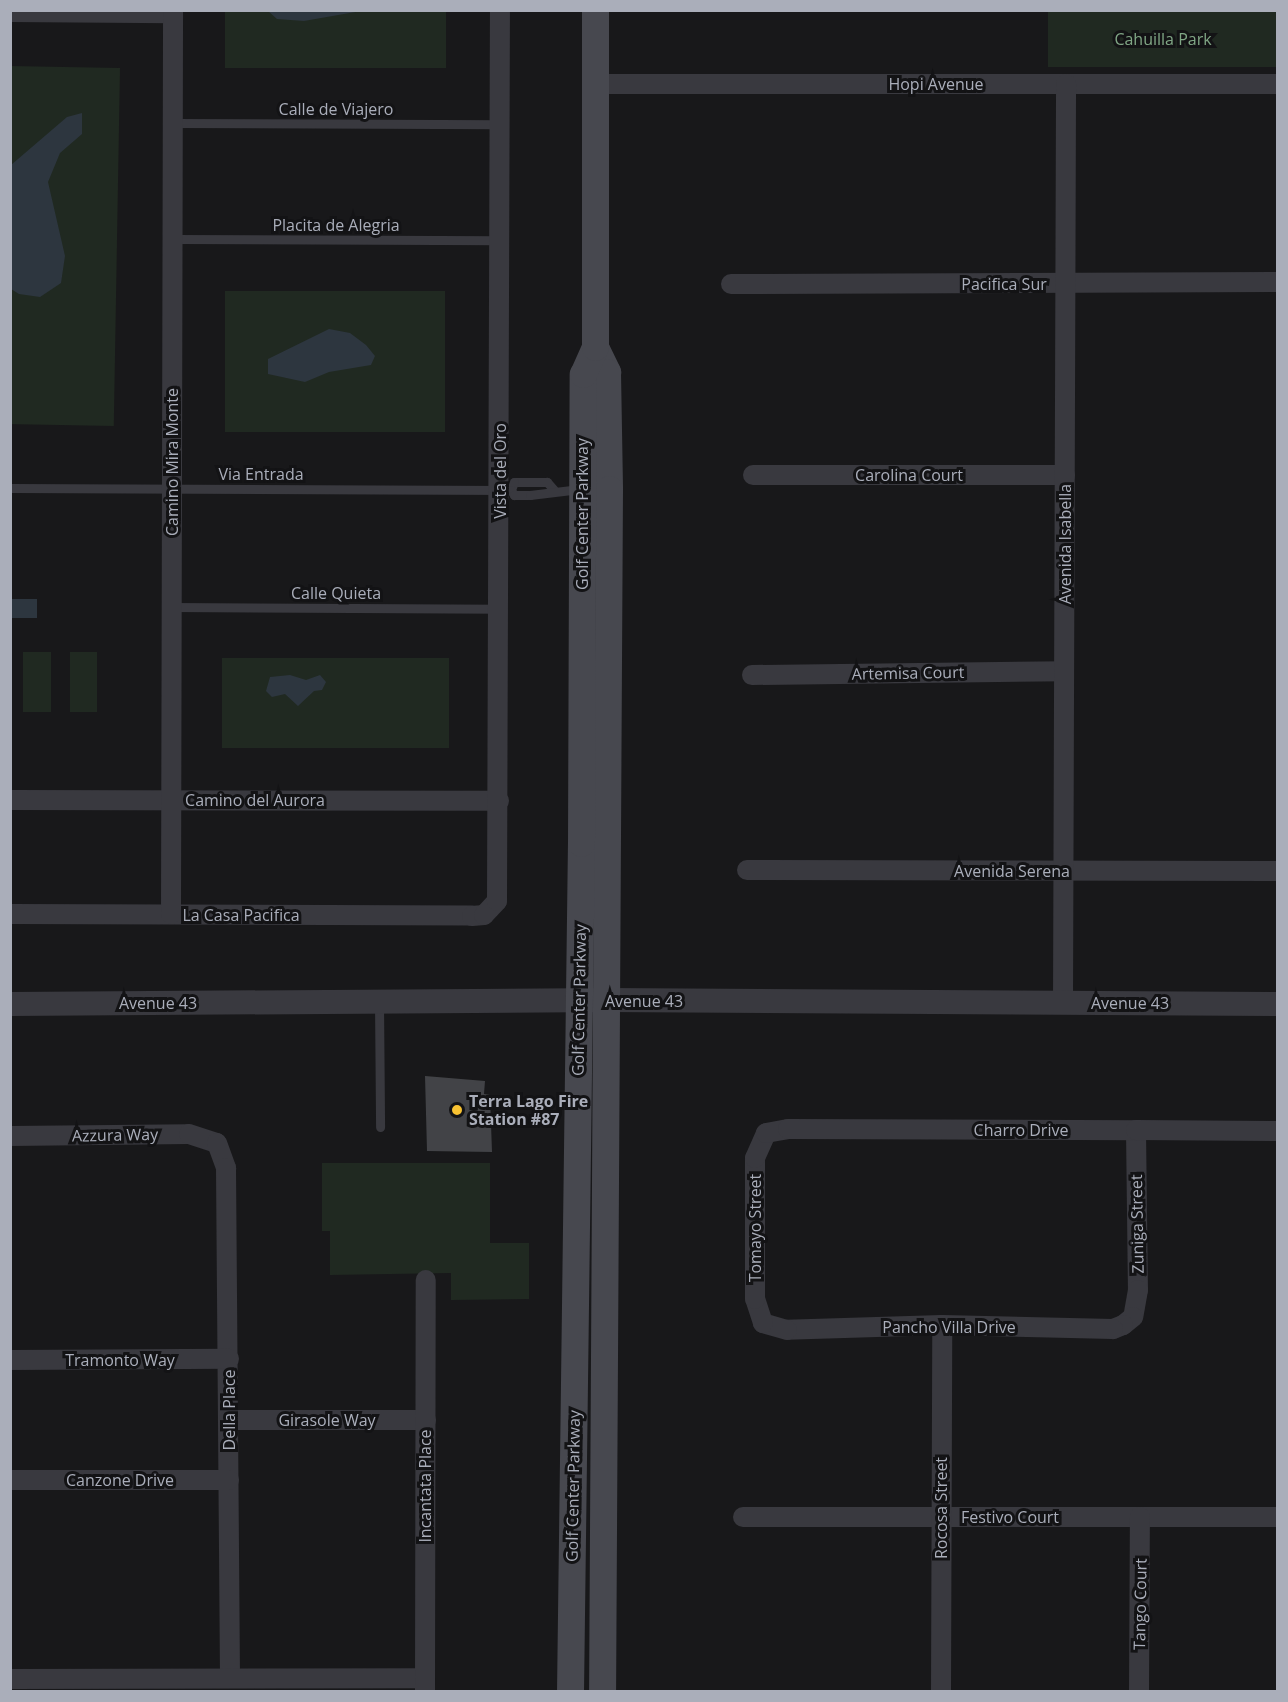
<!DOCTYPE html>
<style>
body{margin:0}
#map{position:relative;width:1288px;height:1702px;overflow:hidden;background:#18181a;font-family:"Open Sans",sans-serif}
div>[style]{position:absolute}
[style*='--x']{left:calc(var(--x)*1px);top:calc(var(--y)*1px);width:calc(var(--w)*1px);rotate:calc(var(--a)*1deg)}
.green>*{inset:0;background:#202921;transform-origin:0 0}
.water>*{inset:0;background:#2d363f;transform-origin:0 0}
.building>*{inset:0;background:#424347}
.service>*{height:9px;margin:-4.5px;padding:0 4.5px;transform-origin:4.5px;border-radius:4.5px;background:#39393f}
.minor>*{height:20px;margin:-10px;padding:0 10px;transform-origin:10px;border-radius:10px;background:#39393f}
.tertiary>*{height:24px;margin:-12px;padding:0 12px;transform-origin:12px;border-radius:12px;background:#39393f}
.secondary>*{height:27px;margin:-13.5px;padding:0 13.5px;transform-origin:13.5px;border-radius:13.5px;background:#47484f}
.dots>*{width:16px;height:16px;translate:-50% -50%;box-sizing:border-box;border:3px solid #131315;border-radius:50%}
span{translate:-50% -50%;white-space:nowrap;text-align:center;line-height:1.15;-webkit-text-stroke:6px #131315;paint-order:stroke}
.park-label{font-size:16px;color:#80a685}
.street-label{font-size:16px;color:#aaaeba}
.poi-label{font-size:16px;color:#aaaeba;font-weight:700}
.left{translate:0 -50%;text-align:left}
.frame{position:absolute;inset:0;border:12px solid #aaaeba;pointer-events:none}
</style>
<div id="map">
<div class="green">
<div style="left:225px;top:11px;width:221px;height:57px"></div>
<div style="left:1048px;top:11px;width:229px;height:56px"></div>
<div style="left:120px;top:68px;width:358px;height:110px;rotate:91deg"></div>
<div style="left:225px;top:291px;width:220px;height:141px"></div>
<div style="left:23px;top:652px;width:28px;height:60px"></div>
<div style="left:70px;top:652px;width:27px;height:60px"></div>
<div style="left:222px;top:658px;width:227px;height:90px"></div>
<div style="clip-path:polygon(322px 1163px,490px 1163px,490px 1243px,529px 1243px,529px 1299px,451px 1300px,451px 1273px,330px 1275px,330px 1231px,322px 1231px)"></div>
</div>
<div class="water">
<div style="clip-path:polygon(268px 11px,361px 11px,304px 21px,277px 19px)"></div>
<div style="clip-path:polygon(82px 113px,82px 134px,60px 153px,48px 182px,65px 256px,61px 283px,40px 297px,19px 294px,11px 289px,11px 165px,67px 117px)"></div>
<div style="clip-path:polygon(329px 329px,350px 333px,366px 345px,375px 356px,371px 365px,329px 372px,305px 382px,268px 374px,268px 359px)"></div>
<div style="left:11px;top:599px;width:26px;height:19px"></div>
<div style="clip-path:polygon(290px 675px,306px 680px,320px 675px,326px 682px,322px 690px,314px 691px,298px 706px,285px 694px,272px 697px,266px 691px,270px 677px)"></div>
</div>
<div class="building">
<div style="clip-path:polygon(425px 1076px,485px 1081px,484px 1094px,490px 1095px,492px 1152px,427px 1151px)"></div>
</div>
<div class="service">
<div style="--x:173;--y:123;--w:327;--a:0.2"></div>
<div style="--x:173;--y:239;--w:326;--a:0.2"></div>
<div style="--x:10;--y:488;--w:501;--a:0.23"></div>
<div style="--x:554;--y:490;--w:11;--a:-131"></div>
<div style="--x:547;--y:482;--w:33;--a:180"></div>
<div style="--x:514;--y:482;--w:9;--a:111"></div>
<div style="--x:511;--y:490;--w:6;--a:59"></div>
<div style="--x:514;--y:495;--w:16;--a:0"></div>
<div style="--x:530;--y:495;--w:50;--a:-6.8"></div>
<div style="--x:171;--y:607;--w:329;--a:0.3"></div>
<div style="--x:379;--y:1002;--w:125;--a:89.5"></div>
</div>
<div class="minor">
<div style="--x:10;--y:12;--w:163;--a:0.4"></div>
<div style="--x:595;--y:84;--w:683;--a:0"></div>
<div style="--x:731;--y:284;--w:547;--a:-0.21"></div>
<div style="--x:753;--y:475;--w:312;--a:0"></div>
<div style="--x:752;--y:675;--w:312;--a:-0.7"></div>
<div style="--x:10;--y:800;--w:489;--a:0.1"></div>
<div style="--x:747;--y:870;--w:531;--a:0.11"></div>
<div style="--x:10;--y:914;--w:462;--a:0.2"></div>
<div style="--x:472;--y:916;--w:12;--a:-5"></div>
<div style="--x:484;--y:915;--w:19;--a:-47"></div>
<div style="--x:497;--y:901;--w:891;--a:-89.81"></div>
<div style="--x:171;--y:914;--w:904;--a:-89.87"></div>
<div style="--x:1063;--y:1003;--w:919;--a:-89.81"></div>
<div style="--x:1136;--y:1130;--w:160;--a:89.3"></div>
<div style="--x:1138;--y:1290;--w:27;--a:100"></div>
<div style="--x:1133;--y:1317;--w:13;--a:141"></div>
<div style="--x:1123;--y:1325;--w:11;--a:158"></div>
<div style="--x:1113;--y:1329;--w:171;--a:-178.7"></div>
<div style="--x:942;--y:1325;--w:155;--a:178.2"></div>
<div style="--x:787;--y:1330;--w:25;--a:-164"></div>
<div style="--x:763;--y:1323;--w:25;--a:-108"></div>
<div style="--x:755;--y:1299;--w:141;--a:-90"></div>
<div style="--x:755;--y:1158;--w:27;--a:-66"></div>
<div style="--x:766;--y:1133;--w:22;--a:-10"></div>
<div style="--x:788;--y:1129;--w:348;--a:0.2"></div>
<div style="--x:1136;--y:1130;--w:142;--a:0.4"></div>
<div style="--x:10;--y:1136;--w:179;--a:-0.6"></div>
<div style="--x:189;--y:1134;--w:29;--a:18"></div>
<div style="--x:217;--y:1143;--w:27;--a:70"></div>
<div style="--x:226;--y:1168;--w:510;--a:89.55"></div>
<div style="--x:10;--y:1360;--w:219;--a:-0.3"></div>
<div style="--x:229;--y:1420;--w:197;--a:0"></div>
<div style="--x:10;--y:1480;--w:219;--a:0"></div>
<div style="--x:743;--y:1517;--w:535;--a:0"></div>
<div style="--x:10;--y:1679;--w:415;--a:-0.1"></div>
<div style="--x:425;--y:1691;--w:411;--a:-89.9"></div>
<div style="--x:941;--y:1692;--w:367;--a:-89.8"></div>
<div style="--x:1139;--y:1692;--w:175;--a:-89.7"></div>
</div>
<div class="tertiary">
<div style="--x:10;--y:1004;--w:598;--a:-0.38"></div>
<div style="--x:608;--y:1000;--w:670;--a:0.34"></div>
</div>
<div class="secondary">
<div style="--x:595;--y:347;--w:28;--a:64"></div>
<div style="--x:607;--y:372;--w:117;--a:89"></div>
<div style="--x:609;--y:489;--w:1203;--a:90.33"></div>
<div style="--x:570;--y:1692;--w:849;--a:-89.26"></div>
<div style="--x:581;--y:843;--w:469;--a:-89.8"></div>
<div style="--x:583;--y:374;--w:30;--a:-66"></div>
<div style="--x:595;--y:347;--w:337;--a:-90"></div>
</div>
<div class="dots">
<div style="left:457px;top:1110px;background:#f8c232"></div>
</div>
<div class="park-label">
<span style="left:1163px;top:39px">Cahuilla Park</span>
</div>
<div class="street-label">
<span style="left:936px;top:84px">Hopi Avenue</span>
<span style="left:336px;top:109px">Calle de Viajero</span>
<span style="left:336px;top:225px">Placita de Alegria</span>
<span style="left:1004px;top:284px">Pacifica Sur</span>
<span style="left:172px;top:462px;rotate:-90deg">Camino Mira Monte</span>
<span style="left:500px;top:471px;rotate:-90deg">Vista del Oro</span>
<span style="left:261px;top:474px">Via Entrada</span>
<span style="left:909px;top:475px">Carolina Court</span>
<span style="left:582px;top:514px;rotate:-90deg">Golf Center Parkway</span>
<span style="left:1065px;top:544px;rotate:-90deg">Avenida Isabella</span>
<span style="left:336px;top:593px">Calle Quieta</span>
<span style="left:908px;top:673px;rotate:-1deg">Artemisa Court</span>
<span style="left:255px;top:800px">Camino del Aurora</span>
<span style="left:1012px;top:871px">Avenida Serena</span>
<span style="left:241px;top:915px">La Casa Pacifica</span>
<span style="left:579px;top:1000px;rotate:-89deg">Golf Center Parkway</span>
<span style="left:644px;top:1001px">Avenue 43</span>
<span style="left:158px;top:1003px">Avenue 43</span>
<span style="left:1130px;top:1003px">Avenue 43</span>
<span style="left:1021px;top:1130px">Charro Drive</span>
<span style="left:115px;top:1135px;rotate:-1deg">Azzura Way</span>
<span style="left:1137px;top:1224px;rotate:-91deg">Zuniga Street</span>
<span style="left:755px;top:1228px;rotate:-90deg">Tomayo Street</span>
<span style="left:949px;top:1327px">Pancho Villa Drive</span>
<span style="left:120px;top:1360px">Tramonto Way</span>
<span style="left:229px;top:1410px;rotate:-90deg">Della Place</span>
<span style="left:327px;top:1420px">Girasole Way</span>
<span style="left:120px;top:1480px">Canzone Drive</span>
<span style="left:425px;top:1486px;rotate:-90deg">Incantata Place</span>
<span style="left:573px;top:1486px;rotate:-89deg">Golf Center Parkway</span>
<span style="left:941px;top:1508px;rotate:-90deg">Rocosa Street</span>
<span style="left:1010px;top:1517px">Festivo Court</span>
<span style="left:1140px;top:1604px;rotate:-89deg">Tango Court</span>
</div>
<div class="poi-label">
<span class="left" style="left:469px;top:1110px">Terra Lago Fire<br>Station #87</span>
</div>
<div class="frame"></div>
</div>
